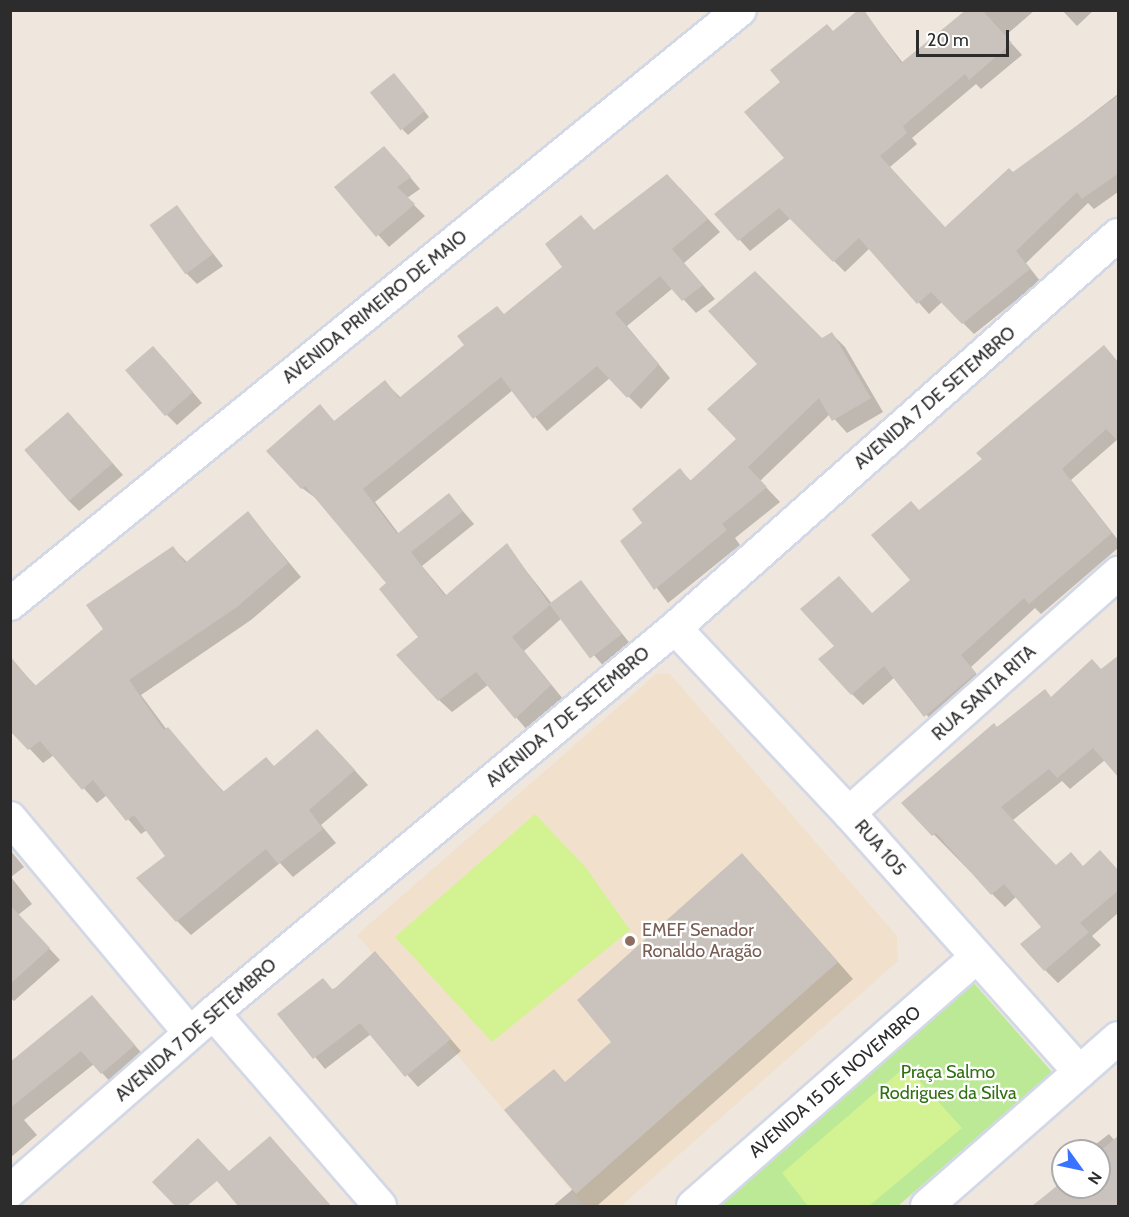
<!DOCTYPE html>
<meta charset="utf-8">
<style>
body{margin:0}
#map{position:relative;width:1129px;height:1217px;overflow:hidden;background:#efe6dd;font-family:Cabin,sans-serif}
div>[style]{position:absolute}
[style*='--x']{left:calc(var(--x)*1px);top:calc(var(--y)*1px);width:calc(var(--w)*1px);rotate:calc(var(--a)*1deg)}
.education>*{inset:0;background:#f1e1cc}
.green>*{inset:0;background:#bbe996}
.pitch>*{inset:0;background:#d3f291}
.shadow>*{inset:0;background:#0003}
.building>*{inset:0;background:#cac3bd;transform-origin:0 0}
.roads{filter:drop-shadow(2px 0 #d2d8e6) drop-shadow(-2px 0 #d2d8e6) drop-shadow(0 2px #d2d8e6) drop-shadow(0 -2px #d2d8e6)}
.minor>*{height:32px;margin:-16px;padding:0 16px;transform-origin:16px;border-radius:16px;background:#fff}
.dots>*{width:16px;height:16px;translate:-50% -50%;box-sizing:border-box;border:3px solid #fff;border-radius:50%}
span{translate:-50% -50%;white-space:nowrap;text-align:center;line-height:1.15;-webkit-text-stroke:4.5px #fff;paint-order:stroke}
.street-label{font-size:18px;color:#2c2c2c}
.education-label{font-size:18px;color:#785e54}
.left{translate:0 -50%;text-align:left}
.park-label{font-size:18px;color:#317114}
.frame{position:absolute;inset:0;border:12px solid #2c2c2c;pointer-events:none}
.north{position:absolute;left:1051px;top:1139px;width:60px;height:60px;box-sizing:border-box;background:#fff;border:2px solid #ababab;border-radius:50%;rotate:123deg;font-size:16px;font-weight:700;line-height:24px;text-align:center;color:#2c2c2c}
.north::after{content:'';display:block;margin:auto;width:21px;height:27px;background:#3a73ff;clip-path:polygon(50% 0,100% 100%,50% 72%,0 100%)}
.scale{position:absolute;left:916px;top:30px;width:93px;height:27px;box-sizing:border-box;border:3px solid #2c2c2c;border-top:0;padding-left:8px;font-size:18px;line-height:21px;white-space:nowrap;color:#2c2c2c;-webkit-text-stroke:4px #fff;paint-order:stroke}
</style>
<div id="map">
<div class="education">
<div style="clip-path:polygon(656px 674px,670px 674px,897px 936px,898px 961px,621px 1206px,584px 1206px,357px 935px)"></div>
</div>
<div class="green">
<div style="clip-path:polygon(973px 982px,1052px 1072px,898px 1206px,717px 1206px)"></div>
</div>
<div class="pitch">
<div style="clip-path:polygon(535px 814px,586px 868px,630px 930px,492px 1042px,395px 937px)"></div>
<div style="clip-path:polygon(906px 1066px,962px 1128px,869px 1206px,808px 1206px,782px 1173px)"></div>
</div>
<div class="shadow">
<div style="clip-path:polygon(862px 10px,903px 63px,966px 10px,1035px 10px,1005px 36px,1022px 55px,981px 89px,976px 84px,912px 138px,917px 144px,890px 167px,945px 228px,1118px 94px,1118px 192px,1094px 209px,1088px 203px,1026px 263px,1040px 281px,974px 334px,942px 302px,929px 314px,870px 248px,845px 272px,791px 218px,750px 251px,716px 214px,786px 159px,782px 82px)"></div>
<div style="clip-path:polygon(1062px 10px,1094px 10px,1077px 26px)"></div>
<div style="clip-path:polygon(399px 80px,429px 117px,408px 135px,403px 130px)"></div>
<div style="clip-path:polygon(395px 159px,420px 189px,407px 198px,425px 216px,389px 247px,337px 188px)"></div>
<div style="clip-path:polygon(680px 188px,720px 232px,684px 263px,715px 299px,696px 313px,673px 288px,627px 326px,670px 378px,641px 409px,610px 378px,547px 431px,513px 390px,375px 502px,399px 534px,449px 495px,474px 524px,422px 566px,447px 596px,506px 545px,553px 605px,581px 582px,632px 646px,606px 669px,562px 618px,524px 651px,563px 699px,528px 731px,488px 685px,452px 712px,439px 700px,421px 637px,388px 584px,317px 499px,302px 488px,320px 406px,335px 422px,385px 382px,401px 398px,564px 267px,595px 231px)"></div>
<div style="clip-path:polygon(176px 207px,223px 266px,197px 284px,186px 273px)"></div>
<div style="clip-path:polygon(831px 333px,845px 347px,883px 412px,847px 433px,830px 414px,760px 481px,780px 502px,735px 538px,740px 545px,668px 603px,622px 541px,644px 523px,680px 470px,691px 481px,738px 439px)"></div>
<div style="clip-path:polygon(1104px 347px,1118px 439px,1071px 480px,1118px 540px,1118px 548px,1041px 614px,1035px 608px,971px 667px,985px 685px,936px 726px,895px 677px,863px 705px,852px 694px,873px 614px,912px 581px,919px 511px,984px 459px)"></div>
<div style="clip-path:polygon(164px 359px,202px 403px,177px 425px,166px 414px)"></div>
<div style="clip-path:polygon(79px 425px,123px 475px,79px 511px,68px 500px)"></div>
<div style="clip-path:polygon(248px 513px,301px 577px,251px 620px,141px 695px,167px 730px,225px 793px,274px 767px,331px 744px,368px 785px,321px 825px,336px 843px,293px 877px,280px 863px,191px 935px,177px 921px,167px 856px,147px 830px,141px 834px,107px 795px,97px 803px,54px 755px,43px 763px,10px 728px,17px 666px,37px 687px,106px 630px,173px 548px,188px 563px)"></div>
<div style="clip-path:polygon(1045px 691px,1105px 760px,1070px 789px,1062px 781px,1013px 820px,1056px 867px,1118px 872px,1118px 913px,1092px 936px,1101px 945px,1058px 983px,1045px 970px,1043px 927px,1017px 896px,1005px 907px,903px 803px)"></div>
<div style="clip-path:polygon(10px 850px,24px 867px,11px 877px,32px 904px,18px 915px,60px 960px,14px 1001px,10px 998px)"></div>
<div style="clip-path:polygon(758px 871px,853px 979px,597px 1206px,553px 1206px,573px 1189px,566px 1083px,613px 1042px)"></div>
<div style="clip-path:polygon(386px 964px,461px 1051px,418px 1087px,371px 1034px,325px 1069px,280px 1014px)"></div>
<div style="clip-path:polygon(92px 997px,146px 1058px,114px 1086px,94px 1064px,24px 1120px,37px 1135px,10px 1158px,10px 1064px)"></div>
<div style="clip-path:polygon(1109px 1134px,1115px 1141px,1118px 1138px,1118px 1206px,1035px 1206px,1063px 1183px,1063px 1187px,1099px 1187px,1099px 1151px,1087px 1151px)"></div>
<div style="clip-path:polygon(281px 1149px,331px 1206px,245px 1206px,219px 1181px)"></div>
</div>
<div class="building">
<div style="clip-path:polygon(858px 10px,864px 10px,901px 63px,966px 10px,982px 10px,1012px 43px,969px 80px,965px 74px,903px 126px,907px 133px,880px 156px,945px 227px,1009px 168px,1013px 172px,1119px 95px,1119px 173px,1082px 199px,1077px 192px,1016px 251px,1030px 269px,962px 324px,931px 292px,917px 304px,859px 238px,833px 262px,779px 208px,738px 241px,714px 214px,784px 158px,744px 112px,780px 82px,770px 70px,827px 24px,833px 31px)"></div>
<div style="left:394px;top:73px;width:49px;height:31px;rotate:51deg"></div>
<div style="clip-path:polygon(384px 146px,411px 177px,397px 187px,415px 204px,376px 237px,334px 187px)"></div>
<div style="clip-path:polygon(667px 174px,708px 219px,672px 249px,703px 285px,682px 301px,660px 276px,615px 313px,659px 364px,627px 398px,597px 366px,533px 419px,501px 377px,363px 489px,397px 534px,449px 493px,463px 511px,411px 552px,445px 596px,507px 543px,550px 605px,512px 637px,551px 685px,515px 719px,476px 672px,438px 701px,396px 655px,418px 637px,379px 589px,386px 583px,305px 486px,301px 489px,266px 451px,320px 404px,334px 421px,385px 380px,399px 398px,464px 345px,457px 336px,497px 306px,504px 314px,562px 267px,545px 244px,581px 215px,594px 230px)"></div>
<div style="left:177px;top:205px;width:61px;height:34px;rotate:54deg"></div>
<div style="clip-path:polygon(755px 271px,822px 338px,832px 332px,871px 398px,832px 421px,819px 398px,748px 467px,767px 487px,722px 524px,727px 530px,654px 590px,620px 541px,642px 523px,632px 509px,680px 468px,690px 481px,736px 439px,707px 409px,757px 364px,708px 311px)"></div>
<div style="clip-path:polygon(1104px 345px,1119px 363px,1119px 442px,1106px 429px,1062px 469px,1112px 533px,1029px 604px,1024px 598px,961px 655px,976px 673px,924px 717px,884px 666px,851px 695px,818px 659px,834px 646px,800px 609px,839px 576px,872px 613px,910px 580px,871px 535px,911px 501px,919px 510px,982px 459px,976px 453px)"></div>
<div style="left:153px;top:346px;width:61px;height:37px;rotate:49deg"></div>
<div style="left:68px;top:412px;width:68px;height:58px;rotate:49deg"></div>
<div style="clip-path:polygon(248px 511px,288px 563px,237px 607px,129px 680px,164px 730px,168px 727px,223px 792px,266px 757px,274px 766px,317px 729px,355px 770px,309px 810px,323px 829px,278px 864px,266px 849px,176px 922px,136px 878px,165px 856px,134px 815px,126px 821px,93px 780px,82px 790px,40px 741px,28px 750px,10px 731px,10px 656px,35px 686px,103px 629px,86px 605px,173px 546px,185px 563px)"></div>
<div style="left:581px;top:580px;width:68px;height:40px;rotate:53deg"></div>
<div style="clip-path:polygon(1119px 655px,1119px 778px,1093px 748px,1057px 778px,1049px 769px,1001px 807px,1056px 865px,1071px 852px,1083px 866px,1100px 850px,1119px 871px,1119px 890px,1080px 923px,1089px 932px,1044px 971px,1020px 944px,1041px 927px,1004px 884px,991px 895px,936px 833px,932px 836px,901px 803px,994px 723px,997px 727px,1045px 689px,1051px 697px,1092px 659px,1101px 669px)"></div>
<div style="clip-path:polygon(742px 853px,838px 962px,576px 1194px,504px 1110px,554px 1069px,565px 1082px,611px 1042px,577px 1000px)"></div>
<div style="clip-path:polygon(10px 905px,50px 948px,10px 984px)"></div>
<div style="clip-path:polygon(375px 951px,451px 1039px,405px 1077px,360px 1023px,313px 1059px,277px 1014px,323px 978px,333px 990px)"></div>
<div style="clip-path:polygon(92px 995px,135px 1045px,101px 1074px,81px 1051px,10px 1108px,10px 1062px)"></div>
<div style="clip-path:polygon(1119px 1135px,1119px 1206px,1032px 1206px,1063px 1181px,1063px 1187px,1099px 1187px,1099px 1152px)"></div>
<div style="clip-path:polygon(270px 1136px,331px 1206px,238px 1206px,217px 1181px,187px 1206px,175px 1206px,152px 1182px,198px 1138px,229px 1171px)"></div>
</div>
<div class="roads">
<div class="minor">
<div style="--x:10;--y:604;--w:941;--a:-39.14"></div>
<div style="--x:675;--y:628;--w:254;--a:46.8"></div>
<div style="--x:849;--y:813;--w:347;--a:48.3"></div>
<div style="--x:849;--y:813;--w:361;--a:-41.7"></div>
<div style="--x:10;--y:818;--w:280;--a:50.1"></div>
<div style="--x:213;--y:1013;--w:255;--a:49.1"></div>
<div style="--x:10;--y:1191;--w:270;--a:-41.2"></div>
<div style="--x:213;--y:1013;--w:601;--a:-39.81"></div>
<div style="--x:675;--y:628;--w:592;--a:-41.58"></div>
<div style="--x:693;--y:1206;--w:377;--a:-41.3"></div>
<div style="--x:927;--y:1206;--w:254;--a:-41.3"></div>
</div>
</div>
<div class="dots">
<div style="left:630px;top:941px;background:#8d6e63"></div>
</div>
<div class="street-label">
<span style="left:375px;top:307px;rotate:-39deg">AVENIDA PRIMEIRO DE MAIO</span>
<span style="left:935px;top:398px;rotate:-41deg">AVENIDA 7 DE SETEMBRO</span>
<span style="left:984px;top:693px;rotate:-42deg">RUA SANTA RITA</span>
<span style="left:568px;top:717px;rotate:-40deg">AVENIDA 7 DE SETEMBRO</span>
<span style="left:880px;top:848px;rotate:49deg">RUA 105</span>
<span style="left:196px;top:1030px;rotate:-41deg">AVENIDA 7 DE SETEMBRO</span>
<span style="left:835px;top:1082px;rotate:-41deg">AVENIDA 15 DE NOVEMBRO</span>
</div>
<div class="education-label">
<span class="left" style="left:642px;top:941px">EMEF Senador<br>Ronaldo Aragão</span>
</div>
<div class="park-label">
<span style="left:948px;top:1083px">Praça Salmo<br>Rodrigues da Silva</span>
</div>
<div class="frame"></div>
<div class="north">N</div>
<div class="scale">20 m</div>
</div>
